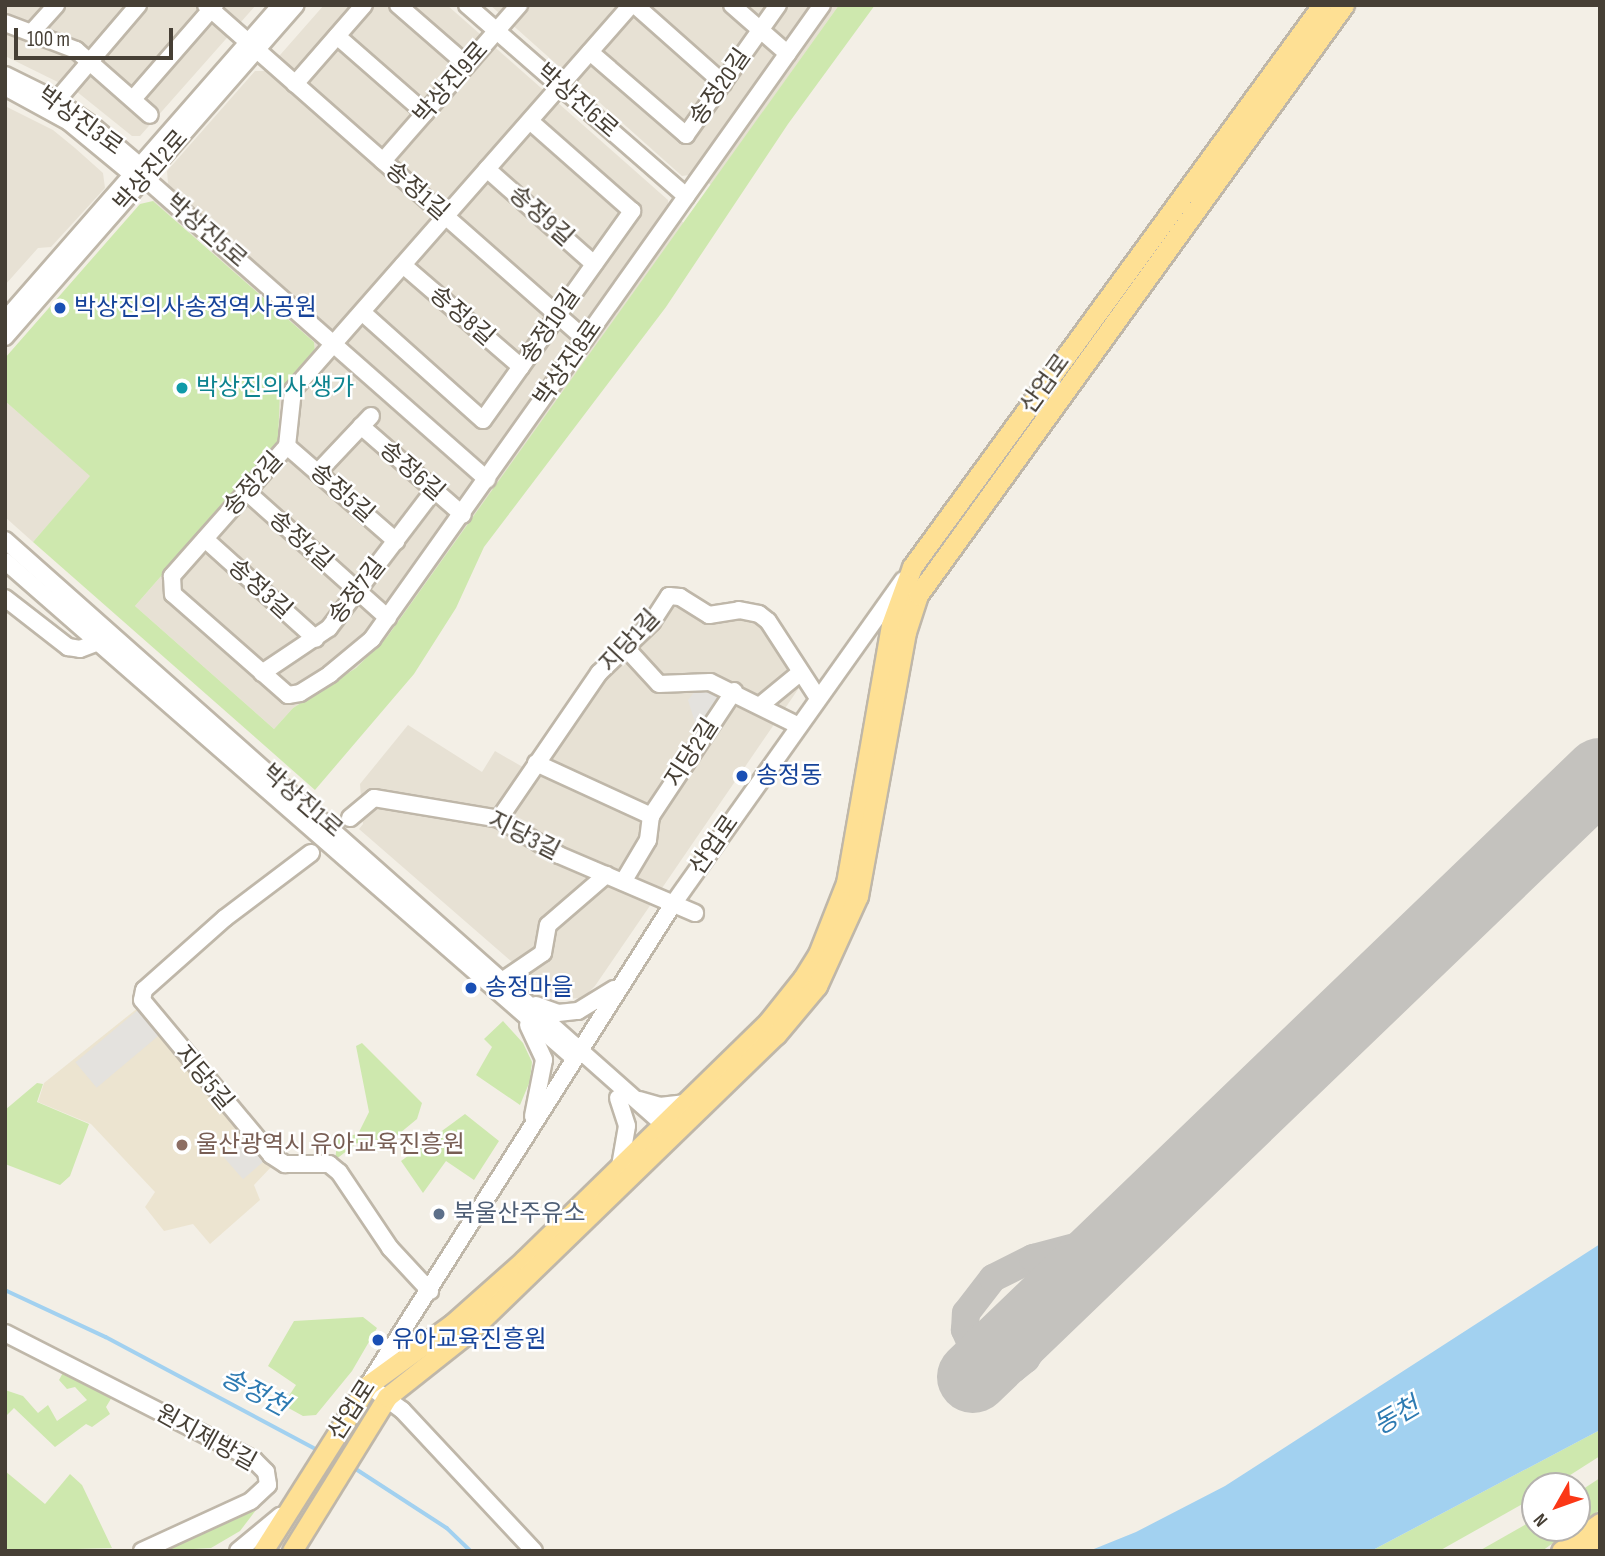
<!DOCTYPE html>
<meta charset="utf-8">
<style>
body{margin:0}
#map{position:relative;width:1605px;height:1556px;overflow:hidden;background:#f3efe6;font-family:"Sofia Sans Condensed","Noto Sans KR",sans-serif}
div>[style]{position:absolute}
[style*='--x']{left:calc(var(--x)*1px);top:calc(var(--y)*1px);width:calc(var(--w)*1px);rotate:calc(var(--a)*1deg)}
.residential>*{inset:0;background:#e7e1d4}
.education>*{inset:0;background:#ece4d0}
.green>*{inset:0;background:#cee8ae}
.parking>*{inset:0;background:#e4e2de;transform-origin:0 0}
.water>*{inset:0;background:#a2d1f0}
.stream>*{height:3.5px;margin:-1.75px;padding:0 1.75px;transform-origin:1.75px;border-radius:1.75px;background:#a2d1f0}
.taxiway>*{height:28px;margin:-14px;padding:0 14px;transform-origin:14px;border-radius:14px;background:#c4c2be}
.runway>*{height:72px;margin:-36px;padding:0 36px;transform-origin:36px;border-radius:36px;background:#c4c2be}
.roads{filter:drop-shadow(2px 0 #bfb7a9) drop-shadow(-2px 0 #bfb7a9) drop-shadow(0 2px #bfb7a9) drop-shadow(0 -2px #bfb7a9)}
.minor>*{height:16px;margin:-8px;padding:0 8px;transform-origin:8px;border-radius:8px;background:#fff}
.major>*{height:19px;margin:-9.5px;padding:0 9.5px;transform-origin:9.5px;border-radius:9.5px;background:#fee094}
.dots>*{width:19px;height:19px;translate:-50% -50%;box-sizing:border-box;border:4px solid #fff;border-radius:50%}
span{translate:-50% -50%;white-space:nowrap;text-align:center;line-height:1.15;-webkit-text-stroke:5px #fff;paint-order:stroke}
.street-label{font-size:24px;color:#463f35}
.transit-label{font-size:24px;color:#164399}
.left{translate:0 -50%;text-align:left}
.culture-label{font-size:24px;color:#0d838f}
.education-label{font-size:24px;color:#785e54}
.service-label{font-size:24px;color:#4e5e75}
.water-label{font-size:26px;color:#2e7bb2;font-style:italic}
.frame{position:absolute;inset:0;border:7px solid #463f35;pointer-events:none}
.north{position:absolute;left:1521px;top:1472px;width:70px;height:70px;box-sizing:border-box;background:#fff;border:2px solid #b5b2ae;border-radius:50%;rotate:230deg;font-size:19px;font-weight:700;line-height:28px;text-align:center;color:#463f35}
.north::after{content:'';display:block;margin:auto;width:24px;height:32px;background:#fb3716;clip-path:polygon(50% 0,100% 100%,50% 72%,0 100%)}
.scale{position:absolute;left:14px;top:28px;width:159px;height:32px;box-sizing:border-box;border:4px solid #463f35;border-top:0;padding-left:9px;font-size:21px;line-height:24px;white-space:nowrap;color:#463f35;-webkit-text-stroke:5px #fff;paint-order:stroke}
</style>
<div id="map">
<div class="residential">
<div style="clip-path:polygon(5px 5px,256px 5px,140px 136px,132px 136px,76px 91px,5px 56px)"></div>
<div style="clip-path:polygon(324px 5px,447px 5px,668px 200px,669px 212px,684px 223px,387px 637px,356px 668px,293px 708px,274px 729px,135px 606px,278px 442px,280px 391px,315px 351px,314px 342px,153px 201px,168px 183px,167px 171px,255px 71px,266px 71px)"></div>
<div style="clip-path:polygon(490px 5px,839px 5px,711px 185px,697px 174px,682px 176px)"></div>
<div style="clip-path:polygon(5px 106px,53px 130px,75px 148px,103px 173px,105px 188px,51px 247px,38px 248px,5px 285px)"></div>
<div style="clip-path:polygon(5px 401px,91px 476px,33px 542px,5px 517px)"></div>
<div style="clip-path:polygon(664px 598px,702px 610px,750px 608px,801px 685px,595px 986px,583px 998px,563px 999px,542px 988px,359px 829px,363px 824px,360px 784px,408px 725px,482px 772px,495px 751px,528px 770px)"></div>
</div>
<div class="education">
<div style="clip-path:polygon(139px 1007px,272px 1166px,254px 1185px,260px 1200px,210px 1244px,193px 1224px,164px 1231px,145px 1207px,155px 1192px,91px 1124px,38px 1102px,44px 1083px)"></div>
</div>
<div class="green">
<div style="clip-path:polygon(839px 5px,875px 5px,788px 124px,666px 307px,484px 547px,456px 608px,414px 674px,315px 790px,33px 542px,90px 476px,5px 401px,5px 358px,140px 204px,153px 201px,314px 342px,315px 351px,280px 391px,278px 442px,135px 606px,274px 729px,293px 708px,356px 668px,387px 637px)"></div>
<div style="clip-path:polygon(503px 1021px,523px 1043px,532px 1062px,530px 1081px,520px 1105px,476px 1075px,492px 1047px,484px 1039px)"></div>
<div style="clip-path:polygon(362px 1043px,422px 1103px,417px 1119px,377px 1152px,357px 1143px,335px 1160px,338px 1138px,358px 1134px,369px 1112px,356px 1046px)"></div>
<div style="clip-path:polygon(37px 1083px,43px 1084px,37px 1102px,89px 1124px,70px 1176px,60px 1185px,5px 1164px,5px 1110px)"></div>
<div style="clip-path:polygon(465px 1114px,499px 1141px,474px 1180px,446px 1161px,423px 1193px,401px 1161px)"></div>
<div style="clip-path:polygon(363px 1317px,377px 1328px,352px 1371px,316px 1415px,303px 1416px,283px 1405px,296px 1385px,268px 1366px,294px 1321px)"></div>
<div style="clip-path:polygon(66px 1367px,115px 1392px,106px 1407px,110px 1414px,92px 1427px,86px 1424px,55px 1447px,14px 1408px,5px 1417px,5px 1390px,23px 1396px,38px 1413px,48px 1405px,57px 1421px,87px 1400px,75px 1387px,67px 1389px,59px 1380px)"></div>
<div style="clip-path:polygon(1600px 1430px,1600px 1456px,1553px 1486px,1535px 1486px,1535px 1497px,1439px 1551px,1371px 1551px)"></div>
<div style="clip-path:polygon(5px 1471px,45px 1504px,70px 1474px,82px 1485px,112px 1548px,5px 1551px)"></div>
<div style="clip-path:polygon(1600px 1478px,1600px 1510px,1577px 1526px,1577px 1493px)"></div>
<div style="clip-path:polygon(256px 1510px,240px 1531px,211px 1548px,158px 1551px)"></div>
<div style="clip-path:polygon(1535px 1519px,1535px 1528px,1574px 1528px,1542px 1551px,1479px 1551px)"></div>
</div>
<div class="parking">
<div style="clip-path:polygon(700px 685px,729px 693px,698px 732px,688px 700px)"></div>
<div style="left:139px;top:1009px;width:33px;height:83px;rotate:50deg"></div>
<div style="left:246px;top:1137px;width:30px;height:30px;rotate:49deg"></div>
</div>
<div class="water">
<div style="clip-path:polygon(1600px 1244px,1600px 1430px,1371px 1551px,1089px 1551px,1136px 1532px,1225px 1486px)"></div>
</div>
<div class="stream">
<div style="--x:5;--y:1290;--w:111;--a:25"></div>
<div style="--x:106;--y:1337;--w:240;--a:28.1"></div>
<div style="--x:353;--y:1467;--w:112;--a:33"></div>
<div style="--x:447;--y:1528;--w:33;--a:44"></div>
</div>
<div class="taxiway">
<div style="--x:1088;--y:1267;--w:111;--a:124"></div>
<div style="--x:1026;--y:1359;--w:16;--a:142"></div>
<div style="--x:1013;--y:1369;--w:15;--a:172"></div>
<div style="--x:998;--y:1371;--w:25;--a:-146"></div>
<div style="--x:977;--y:1357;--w:30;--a:-114"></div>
<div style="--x:965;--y:1330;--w:17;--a:-87"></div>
<div style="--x:966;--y:1313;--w:44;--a:-52.4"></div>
<div style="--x:993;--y:1278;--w:45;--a:-26.6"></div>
<div style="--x:1033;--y:1258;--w:86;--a:-14.8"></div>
<div style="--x:1116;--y:1236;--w:29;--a:-38"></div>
</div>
<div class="runway">
<div style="--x:973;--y:1377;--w:870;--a:-43.88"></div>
</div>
<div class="roads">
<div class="minor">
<div style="--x:206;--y:5;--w:505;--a:41.39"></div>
<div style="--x:398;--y:5;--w:91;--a:41"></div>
<div style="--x:467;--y:5;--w:291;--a:41.1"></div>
<div style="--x:631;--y:5;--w:512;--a:131.28"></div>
<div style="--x:293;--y:390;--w:56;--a:96.1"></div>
<div style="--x:287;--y:446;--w:174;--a:131.5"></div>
<div style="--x:172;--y:576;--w:18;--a:87"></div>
<div style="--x:173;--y:594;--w:153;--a:41.3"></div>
<div style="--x:288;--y:695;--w:12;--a:-9"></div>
<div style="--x:300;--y:693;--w:36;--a:-32"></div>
<div style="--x:330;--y:674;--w:55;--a:-39.8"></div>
<div style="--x:372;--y:639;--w:777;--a:-54.63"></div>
<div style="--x:635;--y:5;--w:118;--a:41.6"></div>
<div style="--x:732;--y:5;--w:74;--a:41.2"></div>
<div style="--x:5;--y:23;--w:76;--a:20.8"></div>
<div style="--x:76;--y:50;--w:98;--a:41.3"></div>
<div style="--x:32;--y:32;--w:36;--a:-48"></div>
<div style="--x:337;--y:36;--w:117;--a:41.2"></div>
<div style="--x:590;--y:52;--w:127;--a:40.8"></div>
<div style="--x:686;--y:135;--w:159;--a:-54.7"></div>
<div style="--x:5;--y:75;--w:57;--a:26.1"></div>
<div style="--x:56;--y:100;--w:45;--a:35.1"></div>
<div style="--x:93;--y:126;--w:62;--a:40.4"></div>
<div style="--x:140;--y:166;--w:13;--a:67"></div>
<div style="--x:145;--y:178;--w:456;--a:41.4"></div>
<div style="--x:295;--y:84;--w:105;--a:-48.9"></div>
<div style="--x:5;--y:87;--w:73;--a:28.7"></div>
<div style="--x:69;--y:122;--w:83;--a:39.6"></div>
<div style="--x:133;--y:175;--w:9;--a:13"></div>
<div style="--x:133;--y:99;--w:125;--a:-48.9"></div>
<div style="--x:51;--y:107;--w:134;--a:-49.5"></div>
<div style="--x:383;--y:161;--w:207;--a:-48.9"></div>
<div style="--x:487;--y:169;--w:143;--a:41.6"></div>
<div style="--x:403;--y:265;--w:156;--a:40.8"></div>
<div style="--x:362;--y:312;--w:162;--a:41.8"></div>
<div style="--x:483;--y:420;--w:257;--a:-54.5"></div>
<div style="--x:632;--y:211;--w:136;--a:-138.6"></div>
<div style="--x:5;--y:320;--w:419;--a:-48.8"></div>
<div style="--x:5;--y:337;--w:441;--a:-48.8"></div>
<div style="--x:361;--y:426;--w:135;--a:41.1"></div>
<div style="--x:287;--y:446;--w:145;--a:41.1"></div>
<div style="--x:318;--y:472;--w:77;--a:-46.6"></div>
<div style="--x:247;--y:492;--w:189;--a:41.8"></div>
<div style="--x:205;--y:539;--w:149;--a:42"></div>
<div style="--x:5;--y:540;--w:892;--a:41.59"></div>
<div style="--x:5;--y:561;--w:754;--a:41.13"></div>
<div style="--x:5;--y:598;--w:80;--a:37.9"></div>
<div style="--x:68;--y:647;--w:12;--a:9"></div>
<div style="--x:80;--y:649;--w:19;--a:-21"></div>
<div style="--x:625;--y:647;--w:50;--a:47.4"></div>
<div style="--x:659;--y:684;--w:51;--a:-2.2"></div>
<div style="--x:710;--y:682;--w:99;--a:26.3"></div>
<div style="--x:262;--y:673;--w:81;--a:-33.9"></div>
<div style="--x:329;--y:628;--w:173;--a:-52.7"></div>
<div style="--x:762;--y:704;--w:50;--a:-39.4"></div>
<div style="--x:536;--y:763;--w:127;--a:24.7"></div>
<div style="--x:651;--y:816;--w:150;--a:-56.4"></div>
<div style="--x:350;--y:818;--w:31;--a:-40"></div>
<div style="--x:374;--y:798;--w:127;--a:9.5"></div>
<div style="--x:499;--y:819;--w:70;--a:31"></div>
<div style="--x:559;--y:855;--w:148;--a:23.1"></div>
<div style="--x:499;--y:819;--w:177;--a:-55.6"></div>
<div style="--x:599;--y:673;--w:74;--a:-43.9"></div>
<div style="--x:652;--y:622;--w:31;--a:-57"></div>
<div style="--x:669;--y:596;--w:11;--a:5"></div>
<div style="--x:680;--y:597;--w:34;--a:32"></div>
<div style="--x:709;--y:615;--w:30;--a:-9"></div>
<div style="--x:739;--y:610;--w:20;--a:11"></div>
<div style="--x:759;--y:614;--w:11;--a:38"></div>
<div style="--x:768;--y:621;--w:92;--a:57"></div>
<div style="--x:311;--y:853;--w:108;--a:142.9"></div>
<div style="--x:225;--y:918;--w:108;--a:138.4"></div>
<div style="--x:144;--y:990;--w:10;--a:101"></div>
<div style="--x:142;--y:1000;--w:202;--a:50.2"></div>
<div style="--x:271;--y:1155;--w:17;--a:33"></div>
<div style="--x:285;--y:1164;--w:44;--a:0"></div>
<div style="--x:329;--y:1164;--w:13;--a:39"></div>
<div style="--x:339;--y:1172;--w:92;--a:56.1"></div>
<div style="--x:390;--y:1248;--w:59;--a:47.1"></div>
<div style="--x:623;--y:882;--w:49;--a:-59.2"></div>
<div style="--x:648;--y:840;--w:24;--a:-83"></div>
<div style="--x:505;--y:979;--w:46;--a:-34.4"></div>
<div style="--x:543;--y:953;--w:28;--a:-80"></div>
<div style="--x:548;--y:925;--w:77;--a:-40.8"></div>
<div style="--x:536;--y:1005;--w:23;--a:20"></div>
<div style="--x:558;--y:1013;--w:20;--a:-6"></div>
<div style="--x:578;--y:1011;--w:42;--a:-31.4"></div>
<div style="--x:528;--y:1025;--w:38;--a:65"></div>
<div style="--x:544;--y:1060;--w:57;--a:101.1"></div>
<div style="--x:618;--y:1098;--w:29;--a:72"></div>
<div style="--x:627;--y:1126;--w:41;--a:99.9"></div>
<div style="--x:639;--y:1100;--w:22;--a:16"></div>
<div style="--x:660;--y:1106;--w:24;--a:-7"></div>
<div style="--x:5;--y:1333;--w:280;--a:27"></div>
<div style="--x:254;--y:1460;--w:17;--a:45"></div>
<div style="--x:266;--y:1472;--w:13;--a:81"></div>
<div style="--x:268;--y:1485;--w:23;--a:137"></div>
<div style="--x:251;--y:1501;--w:120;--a:155.4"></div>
<div style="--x:238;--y:1551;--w:55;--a:-39.8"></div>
<div style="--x:534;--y:1551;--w:193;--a:-133.1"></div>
<div style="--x:402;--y:1410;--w:42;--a:-143.7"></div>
<div style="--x:368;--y:1385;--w:570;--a:-57.62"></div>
<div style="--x:673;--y:904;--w:397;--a:-54.6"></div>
</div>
<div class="major">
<div style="--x:263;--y:1551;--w:196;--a:-57.7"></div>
<div style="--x:368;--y:1385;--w:104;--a:-36"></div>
<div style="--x:452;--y:1324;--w:96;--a:-41.6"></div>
<div style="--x:524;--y:1260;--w:341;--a:-44.3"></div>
<div style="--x:768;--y:1022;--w:56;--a:-51.5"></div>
<div style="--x:803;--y:978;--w:28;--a:-58"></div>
<div style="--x:818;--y:954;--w:76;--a:-68.5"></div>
<div style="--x:846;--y:883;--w:262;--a:-80.1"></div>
<div style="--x:891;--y:625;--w:62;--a:-70.1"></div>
<div style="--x:912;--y:567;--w:696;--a:-53.89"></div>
<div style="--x:292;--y:1551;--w:181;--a:-58.3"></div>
<div style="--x:387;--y:1397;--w:105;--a:-38.4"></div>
<div style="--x:469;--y:1332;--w:427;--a:-44.1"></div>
<div style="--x:776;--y:1035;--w:64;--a:-50.1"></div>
<div style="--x:817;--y:986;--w:99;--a:-65.5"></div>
<div style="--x:858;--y:896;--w:268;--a:-79.7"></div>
<div style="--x:906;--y:632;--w:39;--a:-72"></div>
<div style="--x:918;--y:595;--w:728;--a:-54.17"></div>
<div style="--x:1561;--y:1551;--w:48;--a:-35.7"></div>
<div style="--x:1586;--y:1551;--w:17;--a:-36"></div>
</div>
</div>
<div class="dots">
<div style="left:60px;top:308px;background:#1a4fb4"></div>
<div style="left:182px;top:388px;background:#0f9aa8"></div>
<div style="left:742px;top:776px;background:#1a4fb4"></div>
<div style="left:471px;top:988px;background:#1a4fb4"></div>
<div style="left:182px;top:1145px;background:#8d6e63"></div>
<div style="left:439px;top:1214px;background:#5c6f8a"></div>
<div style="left:378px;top:1340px;background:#1a4fb4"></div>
</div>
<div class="street-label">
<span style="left:451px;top:83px;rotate:-49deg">박상진9로</span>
<span style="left:720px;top:87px;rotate:-55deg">송정20길</span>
<span style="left:577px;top:101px;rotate:41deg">박상진6로</span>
<span style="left:80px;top:121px;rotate:36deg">박상진3로</span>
<span style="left:151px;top:171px;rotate:-49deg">박상진2로</span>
<span style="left:417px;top:191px;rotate:41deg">송정1길</span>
<span style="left:541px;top:216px;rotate:42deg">송정9길</span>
<span style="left:206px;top:231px;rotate:41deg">박상진5로</span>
<span style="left:462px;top:316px;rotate:41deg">송정8길</span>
<span style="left:550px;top:326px;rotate:-55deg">송정10길</span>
<span style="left:568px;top:363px;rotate:-55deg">박상진8로</span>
<span style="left:1045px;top:384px;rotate:-54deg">산업로</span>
<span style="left:412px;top:471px;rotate:41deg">송정6길</span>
<span style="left:253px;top:484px;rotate:-48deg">송정2길</span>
<span style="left:342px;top:493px;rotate:41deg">송정5길</span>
<span style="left:301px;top:541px;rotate:42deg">송정4길</span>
<span style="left:260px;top:589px;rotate:42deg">송정3길</span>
<span style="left:357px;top:591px;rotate:-52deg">송정7길</span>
<span style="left:630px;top:641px;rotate:-47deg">지당1길</span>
<span style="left:692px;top:753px;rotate:-57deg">지당2길</span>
<span style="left:302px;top:801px;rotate:41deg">박상진1로</span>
<span style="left:524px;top:836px;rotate:27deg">지당3길</span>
<span style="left:714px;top:845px;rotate:-55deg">산업로</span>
<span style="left:204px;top:1078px;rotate:50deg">지당5길</span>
<span style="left:352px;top:1410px;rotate:-57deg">산업로</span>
<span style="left:206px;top:1438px;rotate:29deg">원지제방길</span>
</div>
<div class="transit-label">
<span class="left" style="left:74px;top:308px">박상진의사송정역사공원</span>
<span class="left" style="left:756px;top:776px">송정동</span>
<span class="left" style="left:485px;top:988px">송정마을</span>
<span class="left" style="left:392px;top:1340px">유아교육진흥원</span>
</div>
<div class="culture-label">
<span class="left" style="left:196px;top:388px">박상진의사 생가</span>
</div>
<div class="education-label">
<span class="left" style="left:196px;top:1145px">울산광역시 유아교육진흥원</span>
</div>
<div class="service-label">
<span class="left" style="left:453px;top:1214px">북울산주유소</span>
</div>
<div class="water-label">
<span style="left:254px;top:1393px;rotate:28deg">송정천</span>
<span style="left:1397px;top:1417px;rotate:-30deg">동천</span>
</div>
<div class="frame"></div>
<div class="north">N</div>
<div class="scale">100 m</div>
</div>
